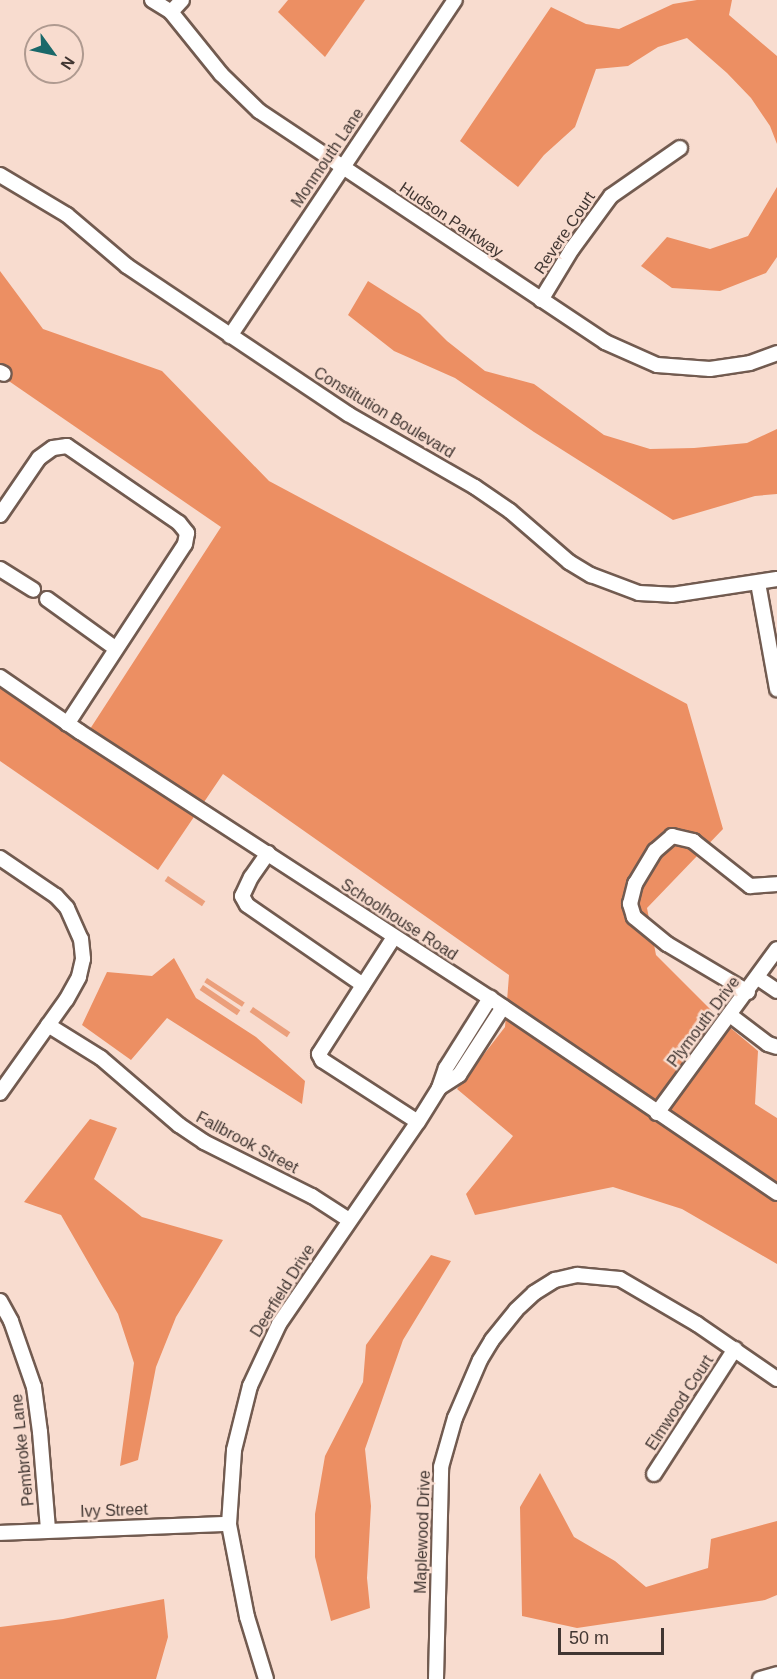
<!DOCTYPE html>
<style>
body{margin:0}
#map{position:relative;width:777px;height:1679px;overflow:hidden;background:#f8dccf;font-family:Arial,sans-serif}
div>[style]{position:absolute}
[style*='--x']{left:calc(var(--x)*1px);top:calc(var(--y)*1px);width:calc(var(--w)*1px);rotate:calc(var(--a)*1deg)}
.green>*{inset:0;background:#eb9f7b;transform-origin:0 0}
.forest>*{inset:0;background:#ec8f63}
.roads{filter:drop-shadow(2px 0 #725b50) drop-shadow(-2px 0 #725b50) drop-shadow(0 2px #725b50) drop-shadow(0 -2px #725b50)}
.minor>*{height:14px;margin:-7px;padding:0 7px;transform-origin:7px;border-radius:7px;background:#fff}
span{translate:-50% -50%;white-space:nowrap;text-align:center;line-height:1.15;-webkit-text-stroke:5px #f8dccf;paint-order:stroke}
.street-label{font-size:16px;color:#413632}
.north{position:absolute;left:24px;top:24px;width:60px;height:60px;box-sizing:border-box;background:#f8dccf;border:2px solid #af9a90;border-radius:50%;rotate:123deg;font-size:16px;font-weight:700;line-height:24px;text-align:center;color:#413632}
.north::after{content:'';display:block;margin:auto;width:21px;height:27px;background:#1a6869;clip-path:polygon(50% 0,100% 100%,50% 72%,0 100%)}
.scale{position:absolute;left:558px;top:1628px;width:106px;height:27px;box-sizing:border-box;border:3px solid #413632;border-top:0;padding-left:8px;font-size:18px;line-height:21px;white-space:nowrap;color:#413632;-webkit-text-stroke:4px #f8dccf;paint-order:stroke}
</style>
<div id="map">
<div class="green">
<div style="left:168px;top:876px;width:45px;height:6px;rotate:34deg"></div>
<div style="left:207px;top:978px;width:45px;height:5px;rotate:33deg"></div>
<div style="left:203px;top:985px;width:45px;height:6px;rotate:34deg"></div>
<div style="left:253px;top:1007px;width:45px;height:6px;rotate:34deg"></div>
</div>
<div class="forest">
<div style="clip-path:polygon(288px 0,365px 0,325px 57px,278px 12px)"></div>
<div style="clip-path:polygon(697px 0,732px 0,729px 15px,777px 56px,777px 144px,770px 126px,751px 98px,727px 73px,687px 38px,658px 47px,628px 66px,596px 69px,575px 127px,544px 155px,518px 187px,460px 141px,551px 7px,586px 24px,619px 29px,673px 4px)"></div>
<div style="clip-path:polygon(777px 187px,777px 257px,766px 273px,720px 291px,672px 288px,641px 266px,667px 237px,710px 249px,748px 236px)"></div>
<div style="clip-path:polygon(0 271px,43px 329px,162px 371px,269px 481px,687px 704px,723px 829px,647px 908px,656px 955px,721px 1020px,758px 1051px,755px 1104px,777px 1118px,777px 1264px,682px 1209px,613px 1187px,475px 1215px,466px 1194px,513px 1136px,457px 1089px,505px 1027px,509px 975px,223px 774px,158px 870px,0 761px,0 671px,90px 729px,221px 527px,0 375px)"></div>
<div style="clip-path:polygon(368px 281px,420px 314px,447px 341px,485px 371px,534px 384px,604px 435px,650px 449px,694px 448px,747px 443px,777px 429px,777px 494px,755px 496px,673px 520px,534px 432px,455px 378px,394px 351px,348px 315px)"></div>
<div style="clip-path:polygon(174px 958px,196px 998px,256px 1037px,305px 1081px,302px 1104px,167px 1018px,131px 1060px,82px 1025px,107px 972px,152px 976px)"></div>
<div style="clip-path:polygon(90px 1119px,117px 1128px,94px 1179px,142px 1217px,223px 1240px,176px 1317px,156px 1367px,138px 1460px,120px 1466px,134px 1363px,118px 1314px,61px 1215px,24px 1202px)"></div>
<div style="clip-path:polygon(431px 1255px,451px 1261px,403px 1340px,365px 1449px,371px 1506px,367px 1578px,370px 1608px,331px 1621px,315px 1557px,315px 1514px,325px 1456px,363px 1382px,366px 1345px)"></div>
<div style="clip-path:polygon(540px 1473px,574px 1537px,615px 1561px,646px 1587px,708px 1568px,711px 1539px,777px 1521px,777px 1595px,765px 1600px,577px 1628px,522px 1616px,520px 1507px)"></div>
<div style="clip-path:polygon(164px 1599px,168px 1637px,156px 1679px,0 1679px,0 1627px,63px 1619px)"></div>
</div>
<div class="roads">
<div class="minor">
<div style="--x:152;--y:0;--w:22;--a:32"></div>
<div style="--x:171;--y:12;--w:80;--a:51.1"></div>
<div style="--x:221;--y:74;--w:53;--a:44.2"></div>
<div style="--x:259;--y:111;--w:416;--a:33.7"></div>
<div style="--x:605;--y:342;--w:57;--a:23.9"></div>
<div style="--x:657;--y:365;--w:53;--a:4.3"></div>
<div style="--x:710;--y:369;--w:40;--a:-8.5"></div>
<div style="--x:750;--y:363;--w:29;--a:-20"></div>
<div style="--x:171;--y:12;--w:16;--a:-47"></div>
<div style="--x:0;--y:175;--w:78;--a:30.8"></div>
<div style="--x:67;--y:215;--w:79;--a:40.4"></div>
<div style="--x:127;--y:266;--w:266;--a:33.8"></div>
<div style="--x:348;--y:414;--w:146;--a:29.9"></div>
<div style="--x:475;--y:487;--w:42;--a:34.4"></div>
<div style="--x:510;--y:511;--w:78;--a:40.8"></div>
<div style="--x:569;--y:562;--w:26;--a:31"></div>
<div style="--x:591;--y:575;--w:51;--a:20.6"></div>
<div style="--x:639;--y:593;--w:33;--a:3"></div>
<div style="--x:672;--y:595;--w:106;--a:-8.7"></div>
<div style="--x:541;--y:300;--w:60;--a:-58.7"></div>
<div style="--x:572;--y:249;--w:66;--a:-53.7"></div>
<div style="--x:611;--y:196;--w:84;--a:-34.8"></div>
<div style="--x:230;--y:336;--w:404;--a:-56.2"></div>
<div style="--x:0;--y:372;--w:4;--a:27"></div>
<div style="--x:0;--y:515;--w:69;--a:-55.6"></div>
<div style="--x:39;--y:458;--w:17;--a:-36"></div>
<div style="--x:53;--y:448;--w:14;--a:-8"></div>
<div style="--x:67;--y:446;--w:136;--a:34.5"></div>
<div style="--x:179;--y:523;--w:13;--a:51"></div>
<div style="--x:187;--y:533;--w:11;--a:100"></div>
<div style="--x:185;--y:544;--w:215;--a:123.2"></div>
<div style="--x:0;--y:569;--w:39;--a:32"></div>
<div style="--x:758;--y:583;--w:108;--a:79.8"></div>
<div style="--x:47;--y:599;--w:84;--a:35.8"></div>
<div style="--x:0;--y:677;--w:97;--a:34.5"></div>
<div style="--x:80;--y:732;--w:489;--a:33"></div>
<div style="--x:490;--y:998;--w:347;--a:34.2"></div>
<div style="--x:268;--y:853;--w:29;--a:125"></div>
<div style="--x:251;--y:877;--w:21;--a:115"></div>
<div style="--x:242;--y:896;--w:10;--a:61"></div>
<div style="--x:247;--y:905;--w:141;--a:34.6"></div>
<div style="--x:0;--y:858;--w:68;--a:34.2"></div>
<div style="--x:56;--y:896;--w:16;--a:47"></div>
<div style="--x:67;--y:908;--w:34;--a:66"></div>
<div style="--x:81;--y:939;--w:20;--a:84"></div>
<div style="--x:83;--y:959;--w:18;--a:103"></div>
<div style="--x:79;--y:977;--w:26;--a:119"></div>
<div style="--x:66;--y:1000;--w:114;--a:125.4"></div>
<div style="--x:394;--y:937;--w:139;--a:122.7"></div>
<div style="--x:319;--y:1054;--w:7;--a:63"></div>
<div style="--x:322;--y:1060;--w:114;--a:32.9"></div>
<div style="--x:758;--y:978;--w:23;--a:34"></div>
<div style="--x:748;--y:992;--w:94;--a:-149.3"></div>
<div style="--x:667;--y:944;--w:43;--a:-140.7"></div>
<div style="--x:634;--y:917;--w:14;--a:-107"></div>
<div style="--x:630;--y:904;--w:21;--a:-76"></div>
<div style="--x:635;--y:884;--w:39;--a:-59"></div>
<div style="--x:655;--y:851;--w:23;--a:-41"></div>
<div style="--x:672;--y:836;--w:22;--a:13"></div>
<div style="--x:693;--y:841;--w:73;--a:38.3"></div>
<div style="--x:750;--y:886;--w:27;--a:-4"></div>
<div style="--x:730;--y:1015;--w:48;--a:37.3"></div>
<div style="--x:768;--y:1044;--w:9;--a:18"></div>
<div style="--x:48;--y:1025;--w:62;--a:31.9"></div>
<div style="--x:101;--y:1058;--w:103;--a:40.7"></div>
<div style="--x:179;--y:1125;--w:30;--a:34"></div>
<div style="--x:204;--y:1142;--w:121;--a:26.6"></div>
<div style="--x:312;--y:1196;--w:44;--a:33"></div>
<div style="--x:439;--y:1088;--w:24;--a:-33"></div>
<div style="--x:459;--y:1075;--w:81;--a:-57.1"></div>
<div style="--x:657;--y:1113;--w:203;--a:-53.8"></div>
<div style="--x:0;--y:1301;--w:23;--a:61"></div>
<div style="--x:11;--y:1321;--w:70;--a:70.8"></div>
<div style="--x:34;--y:1387;--w:45;--a:82.4"></div>
<div style="--x:40;--y:1432;--w:97;--a:85.3"></div>
<div style="--x:654;--y:1474;--w:149;--a:-57.1"></div>
<div style="--x:0;--y:1533;--w:229;--a:-2.3"></div>
<div style="--x:266;--y:1679;--w:65;--a:-107"></div>
<div style="--x:247;--y:1617;--w:95;--a:-101"></div>
<div style="--x:229;--y:1524;--w:74;--a:-86.1"></div>
<div style="--x:234;--y:1450;--w:66;--a:-76"></div>
<div style="--x:250;--y:1386;--w:68;--a:-64.9"></div>
<div style="--x:279;--y:1324;--w:245;--a:-55.5"></div>
<div style="--x:418;--y:1122;--w:40;--a:-58"></div>
<div style="--x:439;--y:1088;--w:21;--a:-71"></div>
<div style="--x:446;--y:1068;--w:83;--a:-57.8"></div>
<div style="--x:436;--y:1679;--w:212;--a:-88.6"></div>
<div style="--x:441;--y:1467;--w:51;--a:-74.1"></div>
<div style="--x:455;--y:1418;--w:63;--a:-66.7"></div>
<div style="--x:480;--y:1360;--w:23;--a:-59"></div>
<div style="--x:492;--y:1340;--w:38;--a:-51"></div>
<div style="--x:516;--y:1310;--w:25;--a:-43"></div>
<div style="--x:534;--y:1293;--w:25;--a:-32"></div>
<div style="--x:555;--y:1280;--w:23;--a:-13"></div>
<div style="--x:577;--y:1275;--w:43;--a:5.3"></div>
<div style="--x:620;--y:1279;--w:89;--a:30.3"></div>
<div style="--x:697;--y:1324;--w:97;--a:34.5"></div>
<div style="--x:760;--y:1679;--w:18;--a:-16"></div>
</div>
</div>
<div class="street-label">
<span style="left:328px;top:158px;rotate:-56deg">Monmouth Lane</span>
<span style="left:451px;top:220px;rotate:34deg">Hudson Parkway</span>
<span style="left:565px;top:233px;rotate:-56deg">Revere Court</span>
<span style="left:384px;top:413px;rotate:31deg">Constitution Boulevard</span>
<span style="left:399px;top:920px;rotate:33deg">Schoolhouse Road</span>
<span style="left:704px;top:1022px;rotate:-53deg">Plymouth Drive</span>
<span style="left:247px;top:1143px;rotate:28deg">Fallbrook Street</span>
<span style="left:283px;top:1291px;rotate:-58deg">Deerfield Drive</span>
<span style="left:680px;top:1403px;rotate:-57deg">Elmwood Court</span>
<span style="left:23px;top:1450px;rotate:-96deg">Pembroke Lane</span>
<span style="left:114px;top:1511px;rotate:-2deg">Ivy Street</span>
<span style="left:423px;top:1532px;rotate:-88deg">Maplewood Drive</span>
</div>
<div class="north">N</div>
<div class="scale">50 m</div>
</div>
